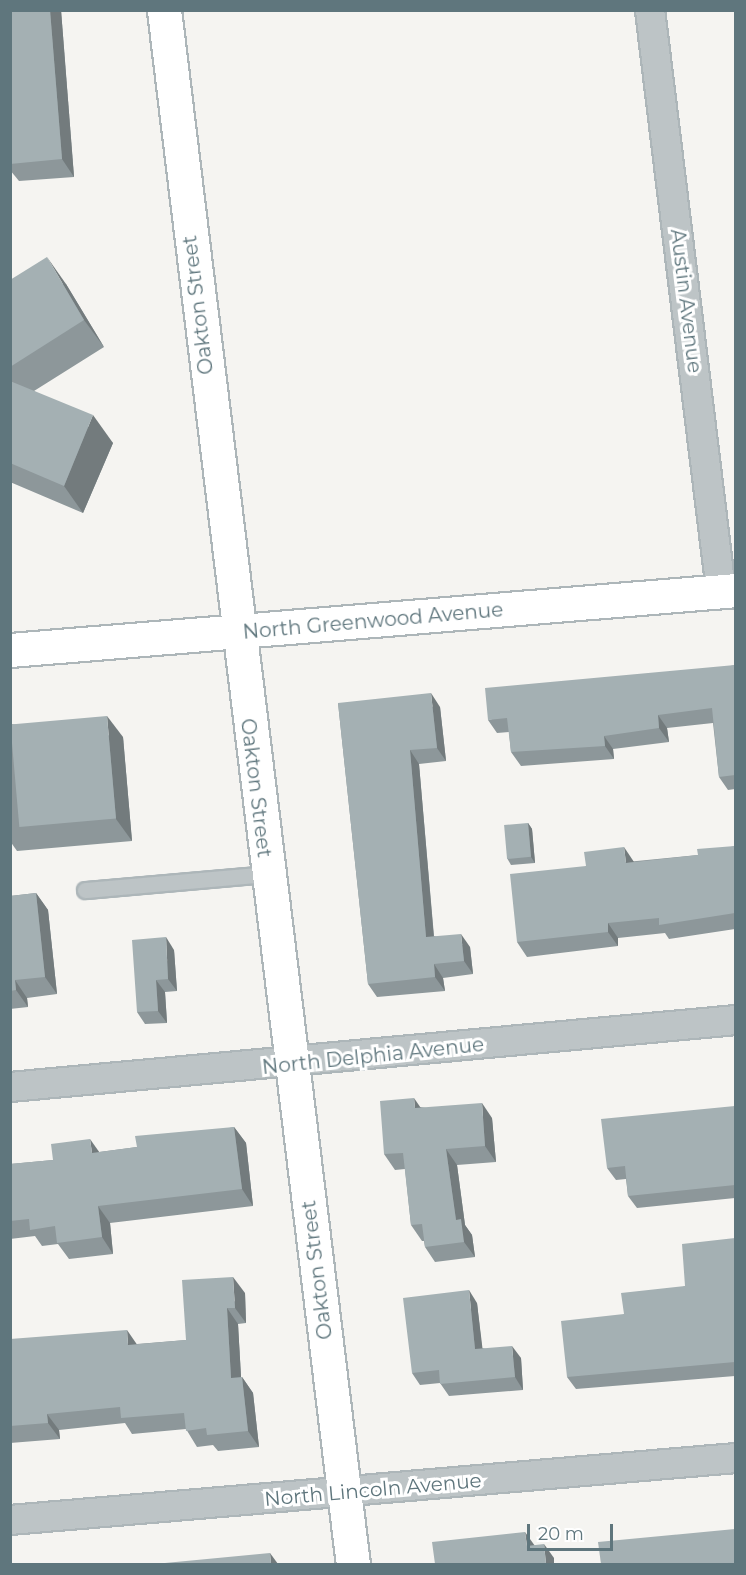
<!DOCTYPE html>
<style>
body{margin:0}
#map{position:relative;width:746px;height:1575px;overflow:hidden;background:#f5f4f1;font-family:Montserrat,sans-serif}
div>[style]{position:absolute}
[style*='--x']{left:calc(var(--x)*1px);top:calc(var(--y)*1px);width:calc(var(--w)*1px);rotate:calc(var(--a)*1deg)}
.roads{filter:drop-shadow(2px 0 #adb6b9) drop-shadow(-2px 0 #adb6b9) drop-shadow(0 2px #adb6b9) drop-shadow(0 -2px #adb6b9)}
.lane>*{height:15px;margin:-7.5px;padding:0 7.5px;transform-origin:7.5px;border-radius:7.5px;background:#bdc4c6}
.street>*{height:28px;margin:-14px;padding:0 14px;transform-origin:14px;border-radius:14px;background:#bdc4c6}
.secondary>*{height:33px;margin:-16.5px;padding:0 16.5px;transform-origin:16.5px;border-radius:16.5px;background:#fff}
.wall>*{inset:0;background:#8d979a}
.shaded-wall>*{inset:0;background:#737b7d}
.building>*{inset:0;background:#a4b0b3;transform-origin:0 0}
span{translate:-50% -50%;white-space:nowrap;text-align:center;line-height:1.15;-webkit-text-stroke:6px #fff;paint-order:stroke}
.street-label{font-size:20px;color:#5f767d}
.frame{position:absolute;inset:0;border:12px solid #5f767d;pointer-events:none}
.scale{position:absolute;left:527px;top:1524px;width:86px;height:27px;box-sizing:border-box;border:3px solid #5f767d;border-top:0;padding-left:8px;font-size:18px;line-height:21px;white-space:nowrap;color:#5f767d;-webkit-text-stroke:4px #fff;paint-order:stroke}
</style>
<div id="map">
<div class="roads">
<div class="lane">
<div style="--x:85;--y:890;--w:183;--a:-5"></div>
</div>
<div class="street">
<div style="--x:650;--y:10;--w:585;--a:83.03"></div>
<div style="--x:10;--y:1087;--w:729;--a:-5.27"></div>
<div style="--x:10;--y:1520;--w:729;--a:-4.88"></div>
</div>
<div class="secondary">
<div style="--x:164;--y:10;--w:1565;--a:83.07"></div>
<div style="--x:10;--y:650;--w:728;--a:-4.72"></div>
</div>
</div>
<div class="wall">
<div style="clip-path:polygon(10px 10px,61px 10px,74px 177px,19px 181px,10px 170px)"></div>
<div style="clip-path:polygon(10px 280px,66px 284px,104px 347px,34px 391px,113px 443px,83px 513px,10px 482px)"></div>
<div style="clip-path:polygon(735px 665px,735px 789px,728px 790px,719px 777px,713px 723px,667px 728px,669px 742px,613px 749px,614px 759px,521px 766px,511px 752px,509px 732px,497px 733px,488px 720px)"></div>
<div style="clip-path:polygon(338px 703px,440px 707px,446px 761px,419px 764px,434px 936px,470px 947px,473px 974px,443px 978px,445px 991px,377px 997px,368px 984px)"></div>
<div style="clip-path:polygon(10px 724px,123px 737px,132px 841px,17px 851px,10px 841px)"></div>
<div style="clip-path:polygon(528px 823px,532px 829px,535px 863px,511px 865px,507px 858px)"></div>
<div style="clip-path:polygon(735px 846px,735px 929px,669px 939px,665px 933px,618px 938px,618px 946px,527px 957px,517px 942px,586px 866px,698px 855px)"></div>
<div style="clip-path:polygon(36px 893px,48px 910px,57px 994px,27px 998px,28px 1007px,10px 1009px,10px 896px)"></div>
<div style="clip-path:polygon(174px 950px,177px 991px,165px 992px,167px 1023px,145px 1024px,137px 1012px)"></div>
<div style="clip-path:polygon(735px 1106px,735px 1198px,637px 1208px,628px 1196px,626px 1179px,616px 1180px,607px 1168px)"></div>
<div style="clip-path:polygon(420px 1107px,492px 1118px,496px 1162px,457px 1165px,465px 1225px,472px 1235px,475px 1257px,435px 1262px,425px 1247px,424px 1241px,422px 1241px,411px 1225px,405px 1169px,395px 1170px,384px 1154px)"></div>
<div style="clip-path:polygon(234px 1127px,246px 1143px,253px 1206px,110px 1223px,113px 1254px,69px 1259px,58px 1244px,42px 1246px,35px 1236px,10px 1239px,10px 1164px,53px 1160px,99px 1152px,137px 1147px)"></div>
<div style="clip-path:polygon(735px 1238px,735px 1376px,576px 1389px,567px 1377px,624px 1314px,685px 1286px)"></div>
<div style="clip-path:polygon(245px 1293px,246px 1323px,238px 1324px,241px 1377px,242px 1377px,253px 1393px,259px 1447px,218px 1451px,213px 1445px,197px 1447px,186px 1429px,132px 1434px,125px 1423px,59px 1430px,60px 1439px,10px 1443px,10px 1339px,137px 1344px,186px 1340px)"></div>
<div style="clip-path:polygon(477px 1303px,482px 1348px,521px 1358px,523px 1390px,449px 1396px,440px 1383px,420px 1385px,412px 1373px)"></div>
</div>
<div class="shaded-wall">
<div style="clip-path:polygon(50px 10px,61px 10px,74px 177px,62px 159px)"></div>
<div style="clip-path:polygon(47px 257px,66px 284px,104px 347px,84px 320px)"></div>
<div style="clip-path:polygon(93px 415px,113px 443px,83px 513px,64px 486px)"></div>
<div style="clip-path:polygon(431px 693px,440px 707px,446px 761px,437px 748px)"></div>
<div style="clip-path:polygon(658px 715px,667px 728px,669px 742px,659px 728px)"></div>
<div style="clip-path:polygon(107px 716px,123px 737px,132px 841px,116px 819px)"></div>
<div style="clip-path:polygon(604px 736px,613px 749px,614px 759px,605px 746px)"></div>
<div style="clip-path:polygon(410px 750px,419px 764px,435px 951px,426px 937px)"></div>
<div style="clip-path:polygon(528px 823px,532px 829px,535px 863px,531px 857px)"></div>
<div style="clip-path:polygon(624px 847px,634px 862px,626px 863px)"></div>
<div style="clip-path:polygon(36px 893px,48px 910px,57px 994px,45px 977px)"></div>
<div style="clip-path:polygon(608px 923px,618px 938px,618px 946px,608px 932px)"></div>
<div style="clip-path:polygon(461px 934px,470px 947px,473px 974px,464px 961px)"></div>
<div style="clip-path:polygon(166px 937px,174px 950px,177px 991px,168px 979px)"></div>
<div style="clip-path:polygon(434px 964px,443px 978px,445px 991px,435px 977px)"></div>
<div style="clip-path:polygon(15px 980px,27px 998px,28px 1007px,16px 990px)"></div>
<div style="clip-path:polygon(156px 980px,165px 992px,167px 1023px,158px 1011px)"></div>
<div style="clip-path:polygon(414px 1098px,425px 1114px,415px 1108px)"></div>
<div style="clip-path:polygon(482px 1103px,492px 1118px,496px 1162px,485px 1146px)"></div>
<div style="clip-path:polygon(234px 1127px,246px 1143px,253px 1206px,242px 1189px)"></div>
<div style="clip-path:polygon(90px 1139px,102px 1156px,92px 1153px)"></div>
<div style="clip-path:polygon(446px 1149px,457px 1165px,465px 1225px,472px 1235px,475px 1257px,464px 1242px,456px 1220px)"></div>
<div style="clip-path:polygon(98px 1206px,110px 1223px,113px 1254px,102px 1237px)"></div>
<div style="clip-path:polygon(233px 1277px,245px 1293px,246px 1323px,235px 1308px)"></div>
<div style="clip-path:polygon(469px 1290px,477px 1303px,484px 1361px,475px 1349px)"></div>
<div style="clip-path:polygon(227px 1308px,238px 1324px,242px 1394px,231px 1378px)"></div>
<div style="clip-path:polygon(127px 1330px,138px 1346px,128px 1345px)"></div>
<div style="clip-path:polygon(512px 1346px,521px 1358px,523px 1390px,515px 1377px)"></div>
<div style="clip-path:polygon(242px 1377px,253px 1393px,259px 1447px,248px 1431px)"></div>
<div style="clip-path:polygon(47px 1414px,59px 1430px,60px 1439px,48px 1423px)"></div>
<div style="clip-path:polygon(525px 1532px,535px 1546px,527px 1546px)"></div>
<div style="clip-path:polygon(544px 1544px,554px 1558px,554px 1564px,546px 1564px)"></div>
<div style="clip-path:polygon(270px 1553px,278px 1564px,271px 1564px)"></div>
</div>
<div class="building">
<div style="clip-path:polygon(10px 10px,50px 10px,62px 159px,10px 164px)"></div>
<div style="clip-path:polygon(47px 257px,84px 320px,10px 367px,10px 280px)"></div>
<div style="clip-path:polygon(10px 381px,93px 415px,64px 486px,10px 463px)"></div>
<div style="clip-path:polygon(735px 665px,735px 775px,719px 777px,712px 708px,658px 715px,659px 728px,604px 736px,605px 746px,511px 752px,507px 718px,488px 720px,485px 688px)"></div>
<div style="clip-path:polygon(431px 693px,437px 748px,410px 750px,426px 937px,461px 934px,464px 961px,434px 964px,435px 977px,368px 984px,338px 703px)"></div>
<div style="left:107px;top:716px;width:103px;height:97px;rotate:85deg"></div>
<div style="left:528px;top:823px;width:34px;height:24px;rotate:85deg"></div>
<div style="clip-path:polygon(735px 846px,735px 913px,659px 925px,659px 918px,608px 923px,608px 932px,517px 942px,510px 874px,586px 866px,584px 852px,624px 847px,626px 863px,698px 855px,697px 849px)"></div>
<div style="clip-path:polygon(36px 893px,45px 977px,15px 980px,16px 990px,10px 991px,10px 896px)"></div>
<div style="clip-path:polygon(166px 937px,168px 979px,156px 980px,158px 1011px,137px 1012px,132px 940px)"></div>
<div style="clip-path:polygon(414px 1098px,415px 1108px,482px 1103px,485px 1146px,446px 1149px,456px 1220px,461px 1219px,464px 1242px,425px 1247px,422px 1224px,411px 1225px,403px 1153px,384px 1154px,380px 1101px)"></div>
<div style="clip-path:polygon(735px 1106px,735px 1185px,628px 1196px,625px 1166px,607px 1168px,601px 1119px)"></div>
<div style="clip-path:polygon(234px 1127px,242px 1189px,98px 1206px,102px 1237px,57px 1243px,55px 1226px,30px 1230px,29px 1219px,10px 1221px,10px 1164px,53px 1160px,51px 1144px,90px 1139px,92px 1153px,137px 1147px,135px 1136px)"></div>
<div style="clip-path:polygon(735px 1238px,735px 1362px,567px 1377px,561px 1321px,624px 1314px,621px 1293px,685px 1286px,682px 1244px)"></div>
<div style="clip-path:polygon(233px 1277px,235px 1308px,227px 1308px,231px 1378px,242px 1377px,248px 1431px,207px 1435px,206px 1428px,186px 1431px,184px 1413px,121px 1418px,120px 1407px,47px 1414px,48px 1423px,10px 1426px,10px 1339px,127px 1330px,128px 1345px,186px 1340px,182px 1280px)"></div>
<div style="clip-path:polygon(469px 1290px,475px 1349px,512px 1346px,515px 1377px,440px 1384px,439px 1370px,412px 1373px,403px 1298px)"></div>
<div style="clip-path:polygon(735px 1529px,735px 1564px,601px 1564px,598px 1542px)"></div>
<div style="clip-path:polygon(525px 1532px,527px 1546px,544px 1544px,546px 1564px,435px 1564px,432px 1542px)"></div>
<div style="clip-path:polygon(270px 1553px,271px 1564px,165px 1564px,165px 1563px)"></div>
</div>
<div class="street-label">
<span style="left:686px;top:301px;rotate:83deg">Austin Avenue</span>
<span style="left:198px;top:305px;rotate:-97deg">Oakton Street</span>
<span style="left:373px;top:621px;rotate:-5deg">North Greenwood Avenue</span>
<span style="left:256px;top:788px;rotate:83deg">Oakton Street</span>
<span style="left:373px;top:1056px;rotate:-6deg">North Delphia Avenue</span>
<span style="left:317px;top:1270px;rotate:-97deg">Oakton Street</span>
<span style="left:373px;top:1490px;rotate:-5deg">North Lincoln Avenue</span>
</div>
<div class="frame"></div>
<div class="scale">20 m</div>
</div>
